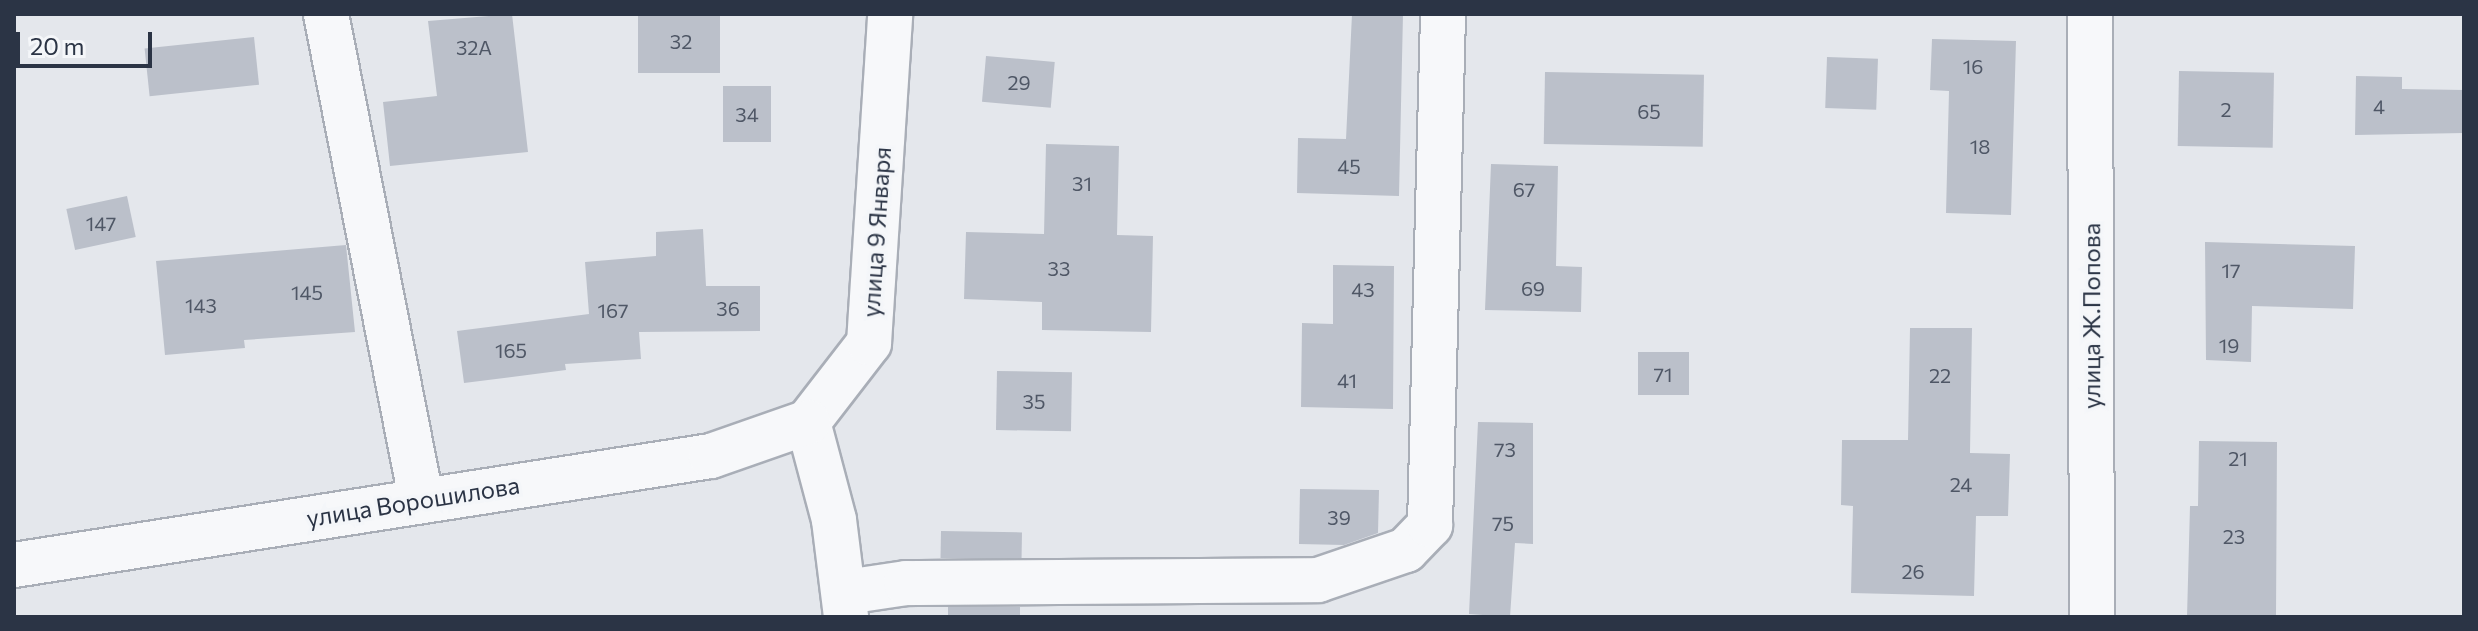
<!DOCTYPE html>
<meta charset="utf-8">
<style>
body{margin:0}
#map{position:relative;width:2478px;height:631px;overflow:hidden;background:#e4e7ec;font-family:Commissioner,sans-serif}
div>[style]{position:absolute}
[style*='--x']{left:calc(var(--x)*1px);top:calc(var(--y)*1px);width:calc(var(--w)*1px);rotate:calc(var(--a)*1deg)}
.building>*{inset:0;background:#bbc0ca;transform-origin:0 0}
.roads{filter:drop-shadow(2px 0 #a9aeb7) drop-shadow(-2px 0 #a9aeb7) drop-shadow(0 2px #a9aeb7) drop-shadow(0 -2px #a9aeb7)}
.minor>*{height:44px;margin:-22px;padding:0 22px;transform-origin:22px;border-radius:22px;background:#f7f8fa}
span{translate:-50% -50%;white-space:nowrap;text-align:center;line-height:1.15;-webkit-text-stroke:7px #f4f6f9;paint-order:stroke}
.number-label{font-size:20px;color:#4f5766}
.number-label span{-webkit-text-stroke-width:0}
.street-label{font-size:24px;color:#2b3445}
.frame{position:absolute;inset:0;border:16px solid #2b3445;pointer-events:none}
.scale{position:absolute;left:16px;top:32px;width:136px;height:36px;box-sizing:border-box;border:4px solid #2b3445;border-top:0;padding-left:10px;font-size:24px;line-height:28px;white-space:nowrap;color:#2b3445;-webkit-text-stroke:6px #f4f6f9;paint-order:stroke}
</style>
<div id="map">
<div class="building">
<div style="clip-path:polygon(512px 14px,528px 152px,390px 166px,383px 102px,437px 96px,428px 21px)"></div>
<div style="left:638px;top:14px;width:82px;height:59px"></div>
<div style="clip-path:polygon(1352px 14px,1403px 14px,1399px 196px,1297px 193px,1298px 138px,1346px 139px)"></div>
<div style="left:254px;top:37px;width:48px;height:110px;rotate:84deg"></div>
<div style="clip-path:polygon(1932px 39px,2016px 41px,2011px 215px,1946px 213px,1949px 91px,1930px 90px)"></div>
<div style="left:986px;top:56px;width:69px;height:46px;rotate:5deg"></div>
<div style="left:1827px;top:57px;width:51px;height:51px;rotate:2deg"></div>
<div style="left:2179px;top:71px;width:95px;height:75px;rotate:1deg"></div>
<div style="left:1545px;top:72px;width:159px;height:72px;rotate:1deg"></div>
<div style="clip-path:polygon(2356px 76px,2402px 77px,2402px 89px,2464px 90px,2464px 133px,2355px 135px)"></div>
<div style="left:723px;top:86px;width:48px;height:56px"></div>
<div style="clip-path:polygon(1046px 144px,1119px 146px,1117px 235px,1153px 236px,1151px 332px,1042px 330px,1042px 302px,964px 299px,966px 232px,1044px 234px)"></div>
<div style="clip-path:polygon(1491px 164px,1558px 166px,1556px 266px,1582px 267px,1581px 312px,1485px 310px)"></div>
<div style="left:127px;top:196px;width:42px;height:62px;rotate:78deg"></div>
<div style="clip-path:polygon(703px 229px,706px 286px,760px 286px,760px 331px,639px 332px,641px 359px,565px 364px,566px 370px,464px 383px,457px 331px,589px 314px,585px 262px,656px 256px,656px 232px)"></div>
<div style="clip-path:polygon(2205px 242px,2355px 246px,2353px 309px,2252px 306px,2251px 362px,2206px 360px)"></div>
<div style="clip-path:polygon(346px 245px,355px 332px,244px 340px,245px 348px,165px 355px,156px 261px)"></div>
<div style="clip-path:polygon(1333px 265px,1394px 266px,1393px 409px,1301px 407px,1302px 323px,1333px 324px)"></div>
<div style="clip-path:polygon(1910px 328px,1972px 328px,1970px 453px,2010px 454px,2008px 516px,1976px 516px,1974px 596px,1851px 593px,1853px 506px,1841px 505px,1842px 440px,1908px 440px)"></div>
<div style="left:1638px;top:352px;width:51px;height:43px"></div>
<div style="left:997px;top:371px;width:75px;height:59px;rotate:1deg"></div>
<div style="clip-path:polygon(1478px 422px,1533px 423px,1533px 544px,1515px 543px,1510px 617px,1469px 614px)"></div>
<div style="clip-path:polygon(2199px 441px,2277px 442px,2276px 617px,2187px 617px,2190px 506px,2198px 506px)"></div>
<div style="clip-path:polygon(1300px 489px,1379px 490px,1378px 533px,1344px 545px,1299px 544px)"></div>
<div style="left:941px;top:531px;width:81px;height:27px;rotate:1deg"></div>
<div style="left:1020px;top:607px;width:10px;height:72px;rotate:90deg"></div>
</div>
<div class="roads">
<div class="minor">
<div style="--x:326;--y:14;--w:494;--a:78.9"></div>
<div style="--x:2090;--y:14;--w:603;--a:89.81"></div>
<div style="--x:808;--y:422;--w:100;--a:-52.3"></div>
<div style="--x:869;--y:343;--w:330;--a:-86.3"></div>
<div style="--x:808;--y:422;--w:101;--a:75.1"></div>
<div style="--x:834;--y:520;--w:98;--a:82.9"></div>
<div style="--x:14;--y:565;--w:705;--a:-8.89"></div>
<div style="--x:711;--y:456;--w:103;--a:-19.3"></div>
<div style="--x:846;--y:592;--w:61;--a:-8.5"></div>
<div style="--x:906;--y:583;--w:412;--a:-0.4"></div>
<div style="--x:1318;--y:580;--w:93;--a:-18.8"></div>
<div style="--x:1406;--y:550;--w:35;--a:-46"></div>
<div style="--x:1430;--y:525;--w:511;--a:-88.54"></div>
</div>
</div>
<div class="number-label">
<span style="left:681px;top:41px">32</span>
<span style="left:474px;top:47px">32А</span>
<span style="left:1973px;top:66px">16</span>
<span style="left:1019px;top:82px">29</span>
<span style="left:2379px;top:106px">4</span>
<span style="left:2226px;top:109px">2</span>
<span style="left:1649px;top:111px">65</span>
<span style="left:747px;top:114px">34</span>
<span style="left:1980px;top:146px">18</span>
<span style="left:1349px;top:166px">45</span>
<span style="left:1082px;top:183px">31</span>
<span style="left:1524px;top:189px">67</span>
<span style="left:101px;top:223px">147</span>
<span style="left:1059px;top:268px">33</span>
<span style="left:2231px;top:270px">17</span>
<span style="left:1533px;top:288px">69</span>
<span style="left:1363px;top:289px">43</span>
<span style="left:307px;top:292px">145</span>
<span style="left:201px;top:305px">143</span>
<span style="left:728px;top:308px">36</span>
<span style="left:613px;top:310px">167</span>
<span style="left:2229px;top:345px">19</span>
<span style="left:511px;top:350px">165</span>
<span style="left:1663px;top:374px">71</span>
<span style="left:1940px;top:375px">22</span>
<span style="left:1347px;top:380px">41</span>
<span style="left:1034px;top:401px">35</span>
<span style="left:1505px;top:449px">73</span>
<span style="left:2238px;top:458px">21</span>
<span style="left:1961px;top:484px">24</span>
<span style="left:1339px;top:517px">39</span>
<span style="left:1503px;top:523px">75</span>
<span style="left:2234px;top:536px">23</span>
<span style="left:1913px;top:571px">26</span>
</div>
<div class="street-label">
<span style="left:876px;top:232px;rotate:-86deg">улица 9 Января</span>
<span style="left:2091px;top:316px;rotate:-90deg">улица Ж.Попова</span>
<span style="left:413px;top:501px;rotate:-9deg">улица Ворошилова</span>
</div>
<div class="frame"></div>
<div class="scale">20 m</div>
</div>
